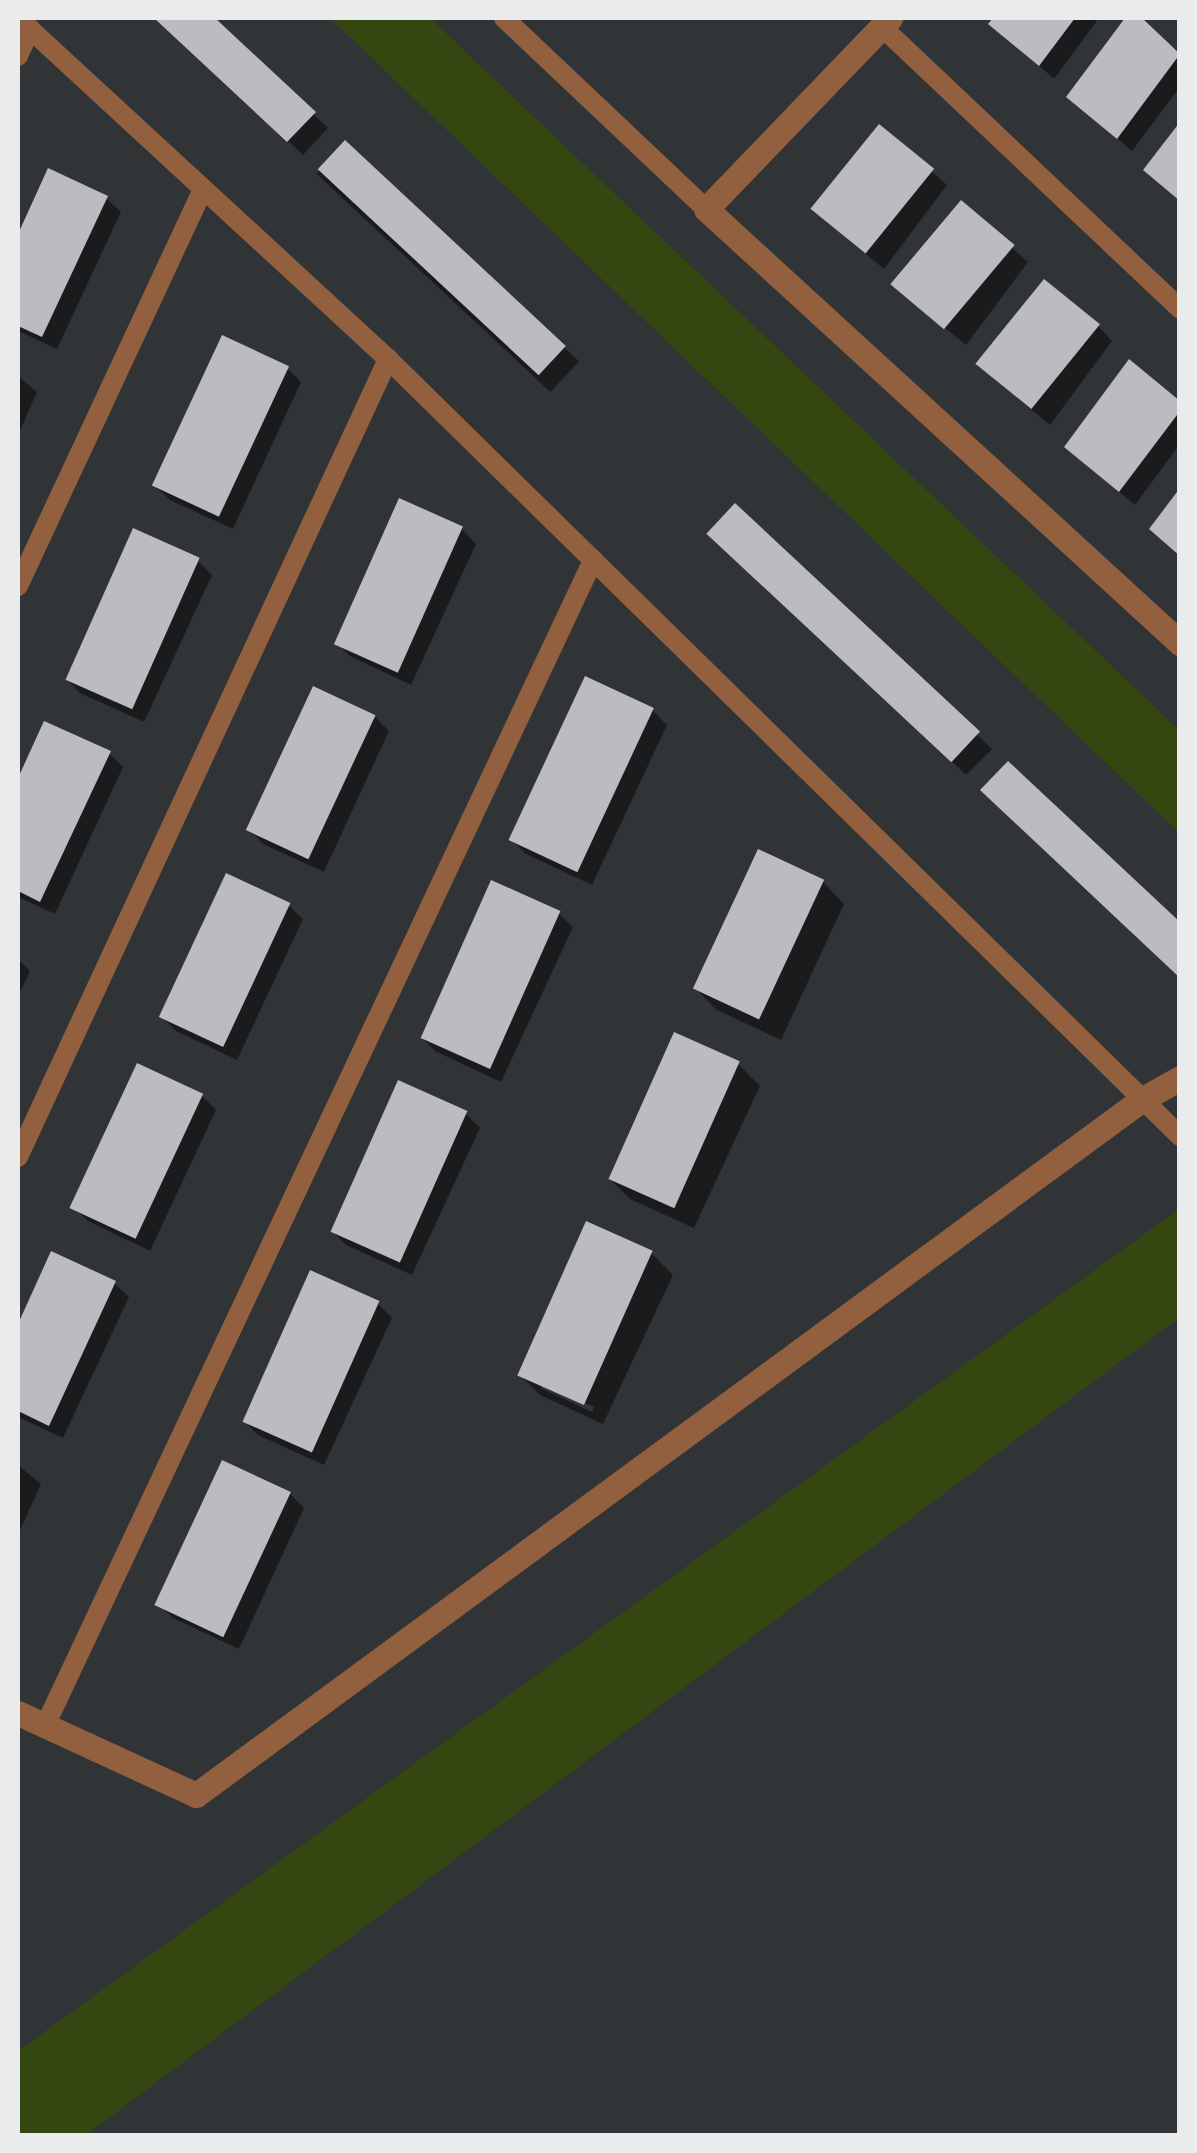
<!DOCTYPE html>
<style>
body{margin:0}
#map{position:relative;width:1197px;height:2153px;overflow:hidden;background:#313437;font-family:Rubik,sans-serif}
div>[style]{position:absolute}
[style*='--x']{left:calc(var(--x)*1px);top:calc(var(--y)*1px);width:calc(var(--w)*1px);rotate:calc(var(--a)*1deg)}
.green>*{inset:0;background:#344710}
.shadow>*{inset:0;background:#0007;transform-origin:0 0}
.building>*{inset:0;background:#bbbbc0;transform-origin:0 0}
.lane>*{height:20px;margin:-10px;padding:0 10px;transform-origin:10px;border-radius:10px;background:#92603e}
.street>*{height:25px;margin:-12.5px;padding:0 12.5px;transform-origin:12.5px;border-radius:12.5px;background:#92603e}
span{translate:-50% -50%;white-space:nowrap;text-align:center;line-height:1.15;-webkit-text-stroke:10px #313437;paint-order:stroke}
.frame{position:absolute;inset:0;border:20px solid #e9ebed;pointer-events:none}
</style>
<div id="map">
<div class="green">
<div style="clip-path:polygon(330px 18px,430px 18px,1179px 730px,1179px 833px)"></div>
<div style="clip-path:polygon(1179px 1209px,1179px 1318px,86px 2135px,18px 2135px,18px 2051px)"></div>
</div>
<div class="shadow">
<div style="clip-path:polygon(157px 18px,212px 18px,328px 128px,303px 155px)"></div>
<div style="clip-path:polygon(997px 18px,1099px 18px,1054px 79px,992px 24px)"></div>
<div style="clip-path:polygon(1128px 18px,1180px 52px,1180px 87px,1132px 151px,1069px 97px)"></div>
<div style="clip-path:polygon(880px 127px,947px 185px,884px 269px,832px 226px)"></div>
<div style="left:345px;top:143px;width:320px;height:42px;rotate:43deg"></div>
<div style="clip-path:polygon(49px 171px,106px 198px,121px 212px,57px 349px,18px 331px,18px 240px)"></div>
<div style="clip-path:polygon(961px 203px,1028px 262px,966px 345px,913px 302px)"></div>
<div style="clip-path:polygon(1098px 326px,1112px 341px,1050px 425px,997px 381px)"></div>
<div style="clip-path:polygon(287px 368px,301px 382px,233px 529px,170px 500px,155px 486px)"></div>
<div style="clip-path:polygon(18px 376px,37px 392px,18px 435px)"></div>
<div style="clip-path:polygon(1180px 404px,1180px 444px,1135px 505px,1082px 461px)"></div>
<div style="clip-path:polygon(462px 529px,476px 544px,411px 685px,350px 656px,335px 642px)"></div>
<div style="clip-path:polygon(724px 547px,977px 735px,992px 749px,966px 775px)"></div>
<div style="clip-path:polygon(198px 561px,212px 575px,144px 722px,80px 693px,66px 678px)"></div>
<div style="clip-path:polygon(652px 710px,667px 725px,592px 885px,526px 854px,512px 840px)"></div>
<div style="clip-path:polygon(375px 717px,389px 731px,324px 872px,263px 844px,249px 829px)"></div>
<div style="clip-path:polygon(45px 724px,109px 753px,123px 767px,55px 914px,18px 897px,18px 783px)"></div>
<div style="clip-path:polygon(823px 882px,844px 904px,781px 1040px,717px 1010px,696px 989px)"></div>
<div style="clip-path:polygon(288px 905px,303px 919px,237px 1060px,176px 1031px,162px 1017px)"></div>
<div style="clip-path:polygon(558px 913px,573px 927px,501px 1082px,435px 1051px,421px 1037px)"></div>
<div style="clip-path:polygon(18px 959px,30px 971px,18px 997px)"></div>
<div style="clip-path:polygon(738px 1064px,760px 1086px,694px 1228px,630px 1199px,609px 1178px)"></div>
<div style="clip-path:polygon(202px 1096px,216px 1110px,150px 1251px,88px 1221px,73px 1207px)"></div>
<div style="clip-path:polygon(465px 1113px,480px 1128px,412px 1275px,346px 1245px,331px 1230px)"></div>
<div style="clip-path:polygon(evenodd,651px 1253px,673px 1275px,603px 1424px,540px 1395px,518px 1373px,651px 1253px,541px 1383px,594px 1407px,592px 1412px,541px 1388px,541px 1383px)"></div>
<div style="clip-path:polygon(53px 1254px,114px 1283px,129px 1297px,63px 1438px,18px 1417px,18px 1330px)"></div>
<div style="clip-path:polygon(378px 1304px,392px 1318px,324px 1465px,258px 1435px,243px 1420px)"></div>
<div style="clip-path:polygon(18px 1465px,41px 1484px,18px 1535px)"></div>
<div style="clip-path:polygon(290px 1494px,304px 1508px,239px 1649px,173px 1618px,158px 1604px)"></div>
</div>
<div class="building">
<div style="clip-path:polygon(154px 18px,215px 18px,316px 112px,287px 142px)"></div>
<div style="clip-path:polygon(993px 18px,1075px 18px,1039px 66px,988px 24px)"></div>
<div style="clip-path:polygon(1125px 18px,1142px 18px,1180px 54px,1117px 139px,1066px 97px)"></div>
<div style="clip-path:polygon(1180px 122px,1180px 201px,1143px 170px)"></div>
<div style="left:879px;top:124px;width:71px;height:109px;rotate:39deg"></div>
<div style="left:345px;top:140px;width:302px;height:40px;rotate:43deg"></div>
<div style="clip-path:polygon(48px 168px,108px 196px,42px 337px,18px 326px,18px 234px)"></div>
<div style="left:961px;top:200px;width:70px;height:110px;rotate:40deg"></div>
<div style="left:1044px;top:279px;width:72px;height:109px;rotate:39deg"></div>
<div style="left:222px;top:335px;width:74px;height:166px;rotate:25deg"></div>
<div style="clip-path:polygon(1129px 359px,1180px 401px,1180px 411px,1119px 492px,1064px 447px)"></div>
<div style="clip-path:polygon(1180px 488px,1180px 556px,1149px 529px)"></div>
<div style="left:399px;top:498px;width:70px;height:160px;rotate:24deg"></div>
<div style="left:735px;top:503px;width:335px;height:42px;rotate:43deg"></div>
<div style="left:133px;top:528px;width:73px;height:166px;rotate:24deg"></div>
<div style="left:585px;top:676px;width:76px;height:181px;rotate:25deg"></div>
<div style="left:313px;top:686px;width:69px;height:159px;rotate:25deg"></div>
<div style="clip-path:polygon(44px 721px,111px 751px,40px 902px,18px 891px,18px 778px)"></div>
<div style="clip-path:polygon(1008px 761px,1180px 922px,1180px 978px,980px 790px)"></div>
<div style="left:758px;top:849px;width:73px;height:154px;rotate:25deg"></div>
<div style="left:226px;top:873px;width:71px;height:159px;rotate:25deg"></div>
<div style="left:491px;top:880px;width:76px;height:173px;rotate:24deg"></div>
<div style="left:674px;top:1032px;width:72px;height:161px;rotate:24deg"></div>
<div style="left:137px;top:1063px;width:73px;height:160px;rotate:25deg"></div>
<div style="left:398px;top:1080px;width:76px;height:166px;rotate:24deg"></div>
<div style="left:586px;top:1221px;width:73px;height:169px;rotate:24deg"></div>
<div style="clip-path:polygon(51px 1251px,116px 1281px,49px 1426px,18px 1411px,18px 1324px)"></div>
<div style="left:310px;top:1270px;width:76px;height:166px;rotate:24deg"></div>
<div style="left:222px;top:1460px;width:76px;height:160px;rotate:25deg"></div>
</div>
<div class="lane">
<div style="--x:18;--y:18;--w:503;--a:42.66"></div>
<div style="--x:388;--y:359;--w:1110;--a:44.45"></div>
<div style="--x:504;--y:18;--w:278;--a:43.4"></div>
<div style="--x:881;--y:26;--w:412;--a:43.4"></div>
<div style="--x:18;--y:56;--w:30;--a:-66"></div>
<div style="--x:18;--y:586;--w:438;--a:-65"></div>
<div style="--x:18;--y:1157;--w:880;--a:-65.12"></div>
<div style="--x:44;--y:1728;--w:1291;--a:-64.82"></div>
</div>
<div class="street">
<div style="--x:890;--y:18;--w:265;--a:133.9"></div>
<div style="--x:706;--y:209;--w:643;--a:42.48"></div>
<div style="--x:18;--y:1713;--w:196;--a:24.7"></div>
<div style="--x:196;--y:1795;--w:1173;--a:-36.33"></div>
<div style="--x:1141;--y:1100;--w:45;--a:-29.4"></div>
</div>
<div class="frame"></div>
</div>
